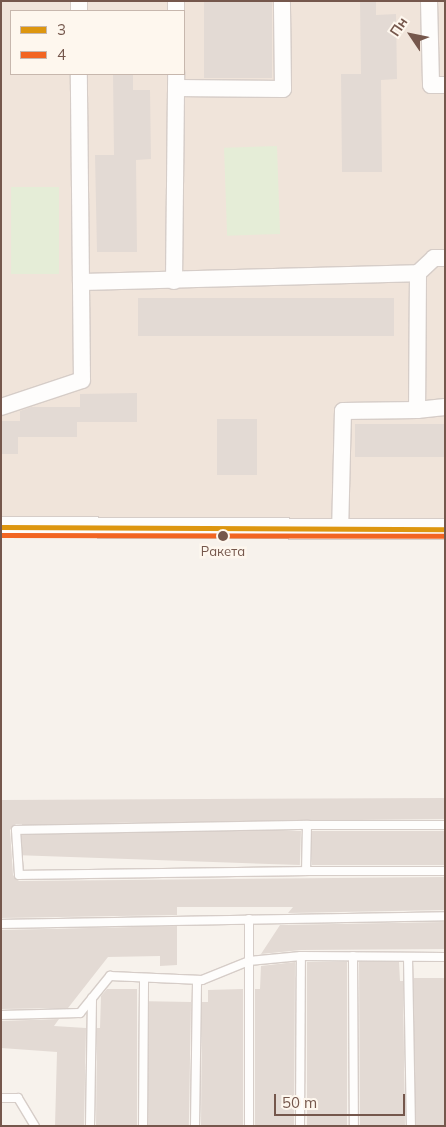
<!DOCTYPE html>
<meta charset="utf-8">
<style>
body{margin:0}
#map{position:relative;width:446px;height:1127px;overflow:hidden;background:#f7f2ec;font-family:Mulish,sans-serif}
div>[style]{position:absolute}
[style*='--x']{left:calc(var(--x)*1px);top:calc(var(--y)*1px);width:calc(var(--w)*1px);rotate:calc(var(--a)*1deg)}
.residential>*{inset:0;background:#f0e4da}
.green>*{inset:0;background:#e5edd7;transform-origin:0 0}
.building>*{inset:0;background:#e3dad4;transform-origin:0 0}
.roads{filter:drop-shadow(1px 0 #d6cdc8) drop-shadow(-1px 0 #d6cdc8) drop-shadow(0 1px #d6cdc8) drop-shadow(0 -1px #d6cdc8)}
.service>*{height:8px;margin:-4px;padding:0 4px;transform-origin:4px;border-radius:4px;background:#fefdfc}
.minor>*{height:16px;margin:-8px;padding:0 8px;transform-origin:8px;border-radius:8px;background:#fefdfc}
.tertiary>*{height:20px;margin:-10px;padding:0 10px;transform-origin:10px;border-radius:10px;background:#fefdfc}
.bus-1>*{height:5px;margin:-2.5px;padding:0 2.5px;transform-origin:2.5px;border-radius:2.5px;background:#dd960f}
.bus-2>*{height:5px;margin:-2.5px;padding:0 2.5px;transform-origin:2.5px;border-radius:2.5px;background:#f26522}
.dots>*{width:14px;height:14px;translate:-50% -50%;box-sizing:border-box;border:2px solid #fef7ee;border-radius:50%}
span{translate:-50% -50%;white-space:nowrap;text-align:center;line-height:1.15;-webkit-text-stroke:5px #fef7ee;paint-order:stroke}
.bus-label{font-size:13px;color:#75574c}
.frame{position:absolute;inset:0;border:2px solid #75574c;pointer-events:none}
.legend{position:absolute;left:10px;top:10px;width:175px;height:65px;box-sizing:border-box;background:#fef7ee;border:1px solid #c7b7ad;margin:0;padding:6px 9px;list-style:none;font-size:15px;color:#75574c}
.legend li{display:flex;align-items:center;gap:10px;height:25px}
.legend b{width:25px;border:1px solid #c7b7ad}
.north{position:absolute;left:386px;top:10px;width:50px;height:50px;-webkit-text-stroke:4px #fef7ee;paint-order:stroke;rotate:304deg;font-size:14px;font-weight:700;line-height:20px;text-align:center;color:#75574c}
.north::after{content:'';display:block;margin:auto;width:18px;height:22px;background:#75574c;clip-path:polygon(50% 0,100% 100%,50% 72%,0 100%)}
.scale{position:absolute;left:274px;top:1094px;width:131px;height:22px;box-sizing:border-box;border:2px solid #75574c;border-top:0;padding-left:6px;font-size:15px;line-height:18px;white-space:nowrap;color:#75574c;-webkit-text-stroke:4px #fef7ee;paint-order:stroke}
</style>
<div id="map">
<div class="residential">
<div style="clip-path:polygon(evenodd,1px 1px,445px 1px,445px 529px,1px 527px,1px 1px,11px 11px,184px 11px,184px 74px,11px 74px,11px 11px)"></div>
</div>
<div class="green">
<div style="left:277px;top:146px;width:88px;height:53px;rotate:88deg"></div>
<div style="left:11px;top:187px;width:48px;height:87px"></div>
</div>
<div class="building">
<div style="left:204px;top:1px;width:68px;height:77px"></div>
<div style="clip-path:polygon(360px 1px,376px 1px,376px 15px,396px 14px,397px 79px,381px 80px,382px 172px,342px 172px,341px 74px,361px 74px)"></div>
<div style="clip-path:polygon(113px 74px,133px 74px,133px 90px,150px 90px,151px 159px,136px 160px,137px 252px,97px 252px,95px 155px,114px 155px)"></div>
<div style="left:394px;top:298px;width:38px;height:256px;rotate:90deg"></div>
<div style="clip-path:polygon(137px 393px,137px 422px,77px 422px,77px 437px,18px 437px,18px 454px,1px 454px,1px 421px,20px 421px,20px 411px,31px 407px,80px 407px,80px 394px)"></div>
<div style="left:217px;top:419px;width:40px;height:56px"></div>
<div style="left:445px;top:424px;width:33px;height:90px;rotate:90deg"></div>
<div style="clip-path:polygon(445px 798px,445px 819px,16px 824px,10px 830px,13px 875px,19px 881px,445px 877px,445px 910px,288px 913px,293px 907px,177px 907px,177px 915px,1px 918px,1px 800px)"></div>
<div style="left:301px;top:831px;width:34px;height:279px;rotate:92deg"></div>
<div style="left:312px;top:831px;width:133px;height:34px"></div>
<div style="clip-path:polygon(445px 922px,445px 949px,301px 950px,261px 954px,280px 925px)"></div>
<div style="clip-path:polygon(177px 926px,177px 965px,160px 966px,160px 956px,108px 957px,68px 1008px,1px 1009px,1px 930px)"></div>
<div style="clip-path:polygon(295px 962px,294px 1126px,255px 1126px,255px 989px,260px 989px,261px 966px)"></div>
<div style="left:307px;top:962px;width:40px;height:164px"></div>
<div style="clip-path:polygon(359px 962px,399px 962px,400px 981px,403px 981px,405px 1126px,360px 1126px)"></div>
<div style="left:445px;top:978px;width:148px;height:31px;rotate:90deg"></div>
<div style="clip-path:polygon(107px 989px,137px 989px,137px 1126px,96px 1126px,97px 1028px,100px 1028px,101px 996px)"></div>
<div style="clip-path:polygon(243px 989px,243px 1126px,201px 1126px,202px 1002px,208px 1002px,208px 990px)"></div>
<div style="left:191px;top:1002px;width:124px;height:42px;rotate:91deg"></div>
<div style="clip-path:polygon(59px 1019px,54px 1026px,86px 1028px,84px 1126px,55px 1126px,57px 1052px,1px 1048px,1px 1021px)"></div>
</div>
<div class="roads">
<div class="service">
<div style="--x:445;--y:825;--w:138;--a:180"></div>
<div style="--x:307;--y:825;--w:46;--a:91.2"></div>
<div style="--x:306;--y:871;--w:139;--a:0"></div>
<div style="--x:306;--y:871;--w:287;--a:179.2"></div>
<div style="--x:19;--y:875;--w:45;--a:-93.8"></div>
<div style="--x:16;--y:830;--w:291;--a:-1"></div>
<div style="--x:249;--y:919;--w:207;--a:90"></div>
<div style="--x:1;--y:924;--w:444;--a:-1"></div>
<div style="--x:353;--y:956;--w:170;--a:89.7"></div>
<div style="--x:408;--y:957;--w:169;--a:89"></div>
<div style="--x:1;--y:1015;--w:79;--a:-1.5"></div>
<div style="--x:80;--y:1013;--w:48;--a:-51"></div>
<div style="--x:110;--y:976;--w:92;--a:2.5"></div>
<div style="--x:202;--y:980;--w:51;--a:-22"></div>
<div style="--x:249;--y:961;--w:52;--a:-5.5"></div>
<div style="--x:301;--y:956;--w:144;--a:0.4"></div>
<div style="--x:1;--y:1098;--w:17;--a:0"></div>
<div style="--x:18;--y:1098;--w:33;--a:59"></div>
<div style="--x:90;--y:1126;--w:128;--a:-89.1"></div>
<div style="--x:143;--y:1126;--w:148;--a:-89.6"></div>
<div style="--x:195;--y:1126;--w:146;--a:-89.2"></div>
<div style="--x:300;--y:1126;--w:170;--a:-89.7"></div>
</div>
<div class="minor">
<div style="--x:79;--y:1;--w:10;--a:90"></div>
<div style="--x:429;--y:1;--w:84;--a:88.6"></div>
<div style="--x:431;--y:85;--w:14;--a:0"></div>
<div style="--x:176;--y:11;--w:10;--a:-90"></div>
<div style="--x:176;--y:88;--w:107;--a:0.5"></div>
<div style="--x:283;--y:89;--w:88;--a:-90.7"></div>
<div style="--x:418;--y:273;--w:22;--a:-43"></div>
<div style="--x:434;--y:258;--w:11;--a:0"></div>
<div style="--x:174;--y:281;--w:207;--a:-89.4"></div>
<div style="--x:81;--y:282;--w:337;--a:-1.5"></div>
<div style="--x:418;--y:273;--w:137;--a:90.4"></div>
<div style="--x:417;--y:410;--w:74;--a:179.2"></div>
<div style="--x:343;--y:411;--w:120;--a:91.4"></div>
<div style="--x:1;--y:407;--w:85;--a:-18.4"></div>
<div style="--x:82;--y:380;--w:306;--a:-90.6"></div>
<div style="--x:417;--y:410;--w:28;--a:-6"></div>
</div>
<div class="tertiary">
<div style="--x:1;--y:527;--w:444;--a:0.3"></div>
</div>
</div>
<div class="bus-1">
<div style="--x:1;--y:527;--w:444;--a:0.3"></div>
</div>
<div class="bus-2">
<div style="--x:1;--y:535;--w:444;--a:0.1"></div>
</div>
<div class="dots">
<div style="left:223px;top:536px;background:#75574c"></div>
</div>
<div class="bus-label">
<span style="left:223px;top:551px">Ракета</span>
</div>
<div class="frame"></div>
<ul class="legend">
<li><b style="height:6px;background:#dd960f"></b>3</li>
<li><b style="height:6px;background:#f26522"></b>4</li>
</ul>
<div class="north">Пн</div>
<div class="scale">50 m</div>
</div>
